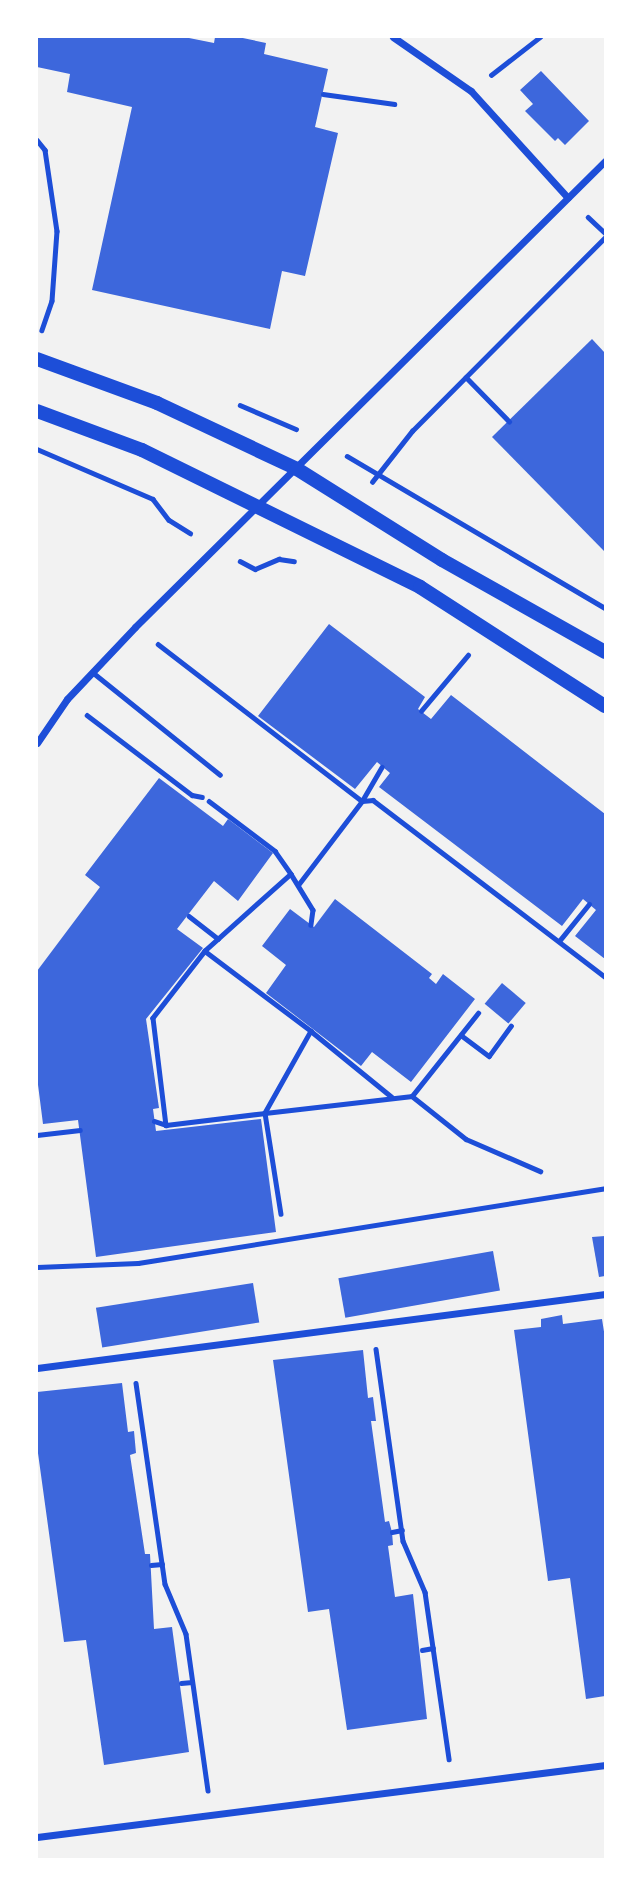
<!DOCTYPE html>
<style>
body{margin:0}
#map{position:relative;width:642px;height:1896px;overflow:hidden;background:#f2f2f2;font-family:"Fira Sans",sans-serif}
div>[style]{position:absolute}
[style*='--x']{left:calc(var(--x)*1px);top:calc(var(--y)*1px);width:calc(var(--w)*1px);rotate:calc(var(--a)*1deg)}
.building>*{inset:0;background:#3d67dc;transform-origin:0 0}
.path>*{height:4.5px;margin:-2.25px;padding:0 2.25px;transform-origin:2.25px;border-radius:2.25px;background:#1d4ed8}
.service>*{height:5px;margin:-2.5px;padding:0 2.5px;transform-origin:2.5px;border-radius:2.5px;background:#1d4ed8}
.minor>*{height:7px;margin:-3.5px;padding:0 3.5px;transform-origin:3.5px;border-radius:3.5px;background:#1d4ed8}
.secondary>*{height:14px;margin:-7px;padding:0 7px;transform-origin:7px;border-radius:7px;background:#1d4ed8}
span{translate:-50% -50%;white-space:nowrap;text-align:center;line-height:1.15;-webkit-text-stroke:7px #fff;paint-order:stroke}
.frame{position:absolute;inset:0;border:38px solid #fff;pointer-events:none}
</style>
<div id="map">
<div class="building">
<div style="clip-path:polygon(37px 37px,184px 37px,214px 43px,215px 37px,238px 37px,266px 43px,264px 54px,328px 69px,315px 127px,338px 133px,305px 276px,282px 271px,270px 329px,92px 290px,132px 107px,67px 92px,70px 74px,37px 67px)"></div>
<div style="clip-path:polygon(541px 71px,589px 121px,565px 145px,558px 138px,555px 141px,525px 111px,533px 104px,520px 90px)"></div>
<div style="clip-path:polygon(592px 339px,605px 353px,605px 552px,492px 437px)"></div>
<div style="clip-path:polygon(329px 624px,425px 697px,418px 709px,431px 719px,451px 695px,605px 814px,605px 959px,575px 936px,596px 910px,583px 899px,562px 926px,379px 787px,390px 773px,377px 762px,355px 789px,258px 716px)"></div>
<div style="clip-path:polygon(159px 778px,223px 826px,228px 819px,273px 853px,238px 901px,214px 881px,177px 929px,203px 948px,146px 1019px,159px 1108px,153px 1109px,156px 1131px,261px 1119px,276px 1232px,96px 1257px,78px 1120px,43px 1124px,37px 1077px,37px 971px,100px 887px,85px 875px)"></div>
<div style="clip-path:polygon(335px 899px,432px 974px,429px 978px,436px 984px,443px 974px,475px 999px,411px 1082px,372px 1052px,361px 1066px,266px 993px,286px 965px,262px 946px,290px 909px,314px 927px)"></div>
<div style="left:502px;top:983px;width:31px;height:27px;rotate:40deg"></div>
<div style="clip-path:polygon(605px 1236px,605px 1276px,599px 1277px,592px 1237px)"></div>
<div style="left:493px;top:1251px;width:40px;height:157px;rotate:80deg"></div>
<div style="left:253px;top:1283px;width:40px;height:159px;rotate:81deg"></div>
<div style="clip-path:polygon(562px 1315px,563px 1324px,602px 1319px,605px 1338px,605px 1696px,586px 1699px,570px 1578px,548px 1581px,514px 1330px,541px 1327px,541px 1319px)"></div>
<div style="clip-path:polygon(363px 1350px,368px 1398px,373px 1397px,376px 1421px,371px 1421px,385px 1522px,389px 1521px,392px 1532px,393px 1545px,388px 1546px,395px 1597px,413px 1594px,427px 1719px,347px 1730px,329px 1609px,308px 1612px,273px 1360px)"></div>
<div style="clip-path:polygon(122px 1383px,128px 1432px,134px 1431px,136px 1453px,130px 1455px,145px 1554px,150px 1554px,154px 1629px,172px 1627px,189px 1752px,104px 1765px,86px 1640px,64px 1642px,37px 1446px,37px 1392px)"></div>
</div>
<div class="path">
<div style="--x:491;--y:75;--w:62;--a:-37.8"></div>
<div style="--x:323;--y:94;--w:72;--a:8"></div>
<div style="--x:37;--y:140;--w:13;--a:51"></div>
<div style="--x:45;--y:150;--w:82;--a:81.6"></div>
<div style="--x:57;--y:231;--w:70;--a:94.1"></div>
<div style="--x:52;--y:301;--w:31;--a:109"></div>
<div style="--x:588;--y:217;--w:23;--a:43"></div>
<div style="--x:466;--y:377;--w:62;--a:45.7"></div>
<div style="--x:240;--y:405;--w:61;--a:23.2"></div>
<div style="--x:37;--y:449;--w:126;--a:23.3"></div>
<div style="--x:153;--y:499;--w:26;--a:53"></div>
<div style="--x:169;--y:520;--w:25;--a:32"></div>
<div style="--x:347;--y:456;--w:299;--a:30.5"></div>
<div style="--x:372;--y:482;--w:65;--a:-51.9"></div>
<div style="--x:412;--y:431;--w:274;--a:-45.1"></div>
<div style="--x:240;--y:561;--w:17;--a:28"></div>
<div style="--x:255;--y:569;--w:26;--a:-23"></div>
<div style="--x:279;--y:559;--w:15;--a:8"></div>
<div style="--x:158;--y:644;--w:257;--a:37.6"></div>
<div style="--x:362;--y:801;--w:39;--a:-60"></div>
<div style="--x:421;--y:711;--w:73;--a:-50"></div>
<div style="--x:87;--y:715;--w:132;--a:37.3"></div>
<div style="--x:192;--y:795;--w:10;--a:11"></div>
<div style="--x:209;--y:801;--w:83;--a:37.1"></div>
<div style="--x:275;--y:851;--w:28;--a:55"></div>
<div style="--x:291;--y:874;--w:115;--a:138.2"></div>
<div style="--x:205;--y:951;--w:133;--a:37"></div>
<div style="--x:311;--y:1031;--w:94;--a:119.3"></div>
<div style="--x:265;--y:1113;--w:148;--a:-6.6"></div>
<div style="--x:412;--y:1096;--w:106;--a:-51.5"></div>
<div style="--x:291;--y:874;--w:42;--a:58.6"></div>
<div style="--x:313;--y:910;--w:15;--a:98"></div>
<div style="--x:298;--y:885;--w:106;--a:-52.7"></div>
<div style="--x:362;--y:801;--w:11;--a:-5"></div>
<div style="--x:373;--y:800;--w:292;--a:37.3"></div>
<div style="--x:189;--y:916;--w:37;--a:38"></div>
<div style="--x:560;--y:940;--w:46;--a:-51.1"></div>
<div style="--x:205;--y:951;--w:85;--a:127.8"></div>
<div style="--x:153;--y:1018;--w:108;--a:83.1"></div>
<div style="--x:166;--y:1125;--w:100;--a:-6.9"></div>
<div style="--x:265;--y:1113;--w:102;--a:81"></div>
<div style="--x:311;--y:1031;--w:104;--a:39.2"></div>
<div style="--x:461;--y:1035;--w:35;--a:37"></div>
<div style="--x:489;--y:1056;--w:37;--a:-54"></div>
<div style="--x:412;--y:1096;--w:69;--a:38.5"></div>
<div style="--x:466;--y:1139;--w:81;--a:23.4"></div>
<div style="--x:154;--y:1121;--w:13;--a:18"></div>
<div style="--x:37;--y:1135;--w:43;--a:-6.6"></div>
<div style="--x:376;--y:1349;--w:194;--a:82"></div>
<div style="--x:403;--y:1541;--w:56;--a:66.7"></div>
<div style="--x:425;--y:1592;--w:169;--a:81.8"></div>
<div style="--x:136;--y:1383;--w:203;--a:81.8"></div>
<div style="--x:165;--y:1584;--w:54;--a:67.2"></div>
<div style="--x:186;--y:1634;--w:158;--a:82"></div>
<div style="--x:392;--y:1532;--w:10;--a:-11"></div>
<div style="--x:151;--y:1565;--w:11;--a:-5"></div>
<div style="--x:422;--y:1650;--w:11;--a:-10"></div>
<div style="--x:181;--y:1683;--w:11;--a:-5"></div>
</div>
<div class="service">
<div style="--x:92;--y:672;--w:164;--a:38.8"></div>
<div style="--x:37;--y:1267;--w:101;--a:-2.3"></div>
<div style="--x:138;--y:1263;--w:473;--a:-9.1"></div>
</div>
<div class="minor">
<div style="--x:393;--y:37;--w:95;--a:34.7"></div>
<div style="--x:471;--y:91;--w:144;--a:47.8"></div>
<div style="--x:37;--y:743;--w:53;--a:-55.7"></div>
<div style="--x:67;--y:699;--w:99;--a:-46.6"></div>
<div style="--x:135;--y:627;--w:662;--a:-44.76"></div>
<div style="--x:37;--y:1368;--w:573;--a:-7.42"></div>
<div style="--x:37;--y:1837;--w:573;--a:-7.22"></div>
</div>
<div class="secondary">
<div style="--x:37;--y:359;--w:128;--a:20.1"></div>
<div style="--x:157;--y:403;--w:155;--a:25.2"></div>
<div style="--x:297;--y:469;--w:171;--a:32.1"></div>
<div style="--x:442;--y:560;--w:187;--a:29.4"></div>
<div style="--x:37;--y:411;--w:112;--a:20.4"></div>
<div style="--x:142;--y:450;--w:310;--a:26.2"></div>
<div style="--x:420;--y:587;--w:220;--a:32.8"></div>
</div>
<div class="frame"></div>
</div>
